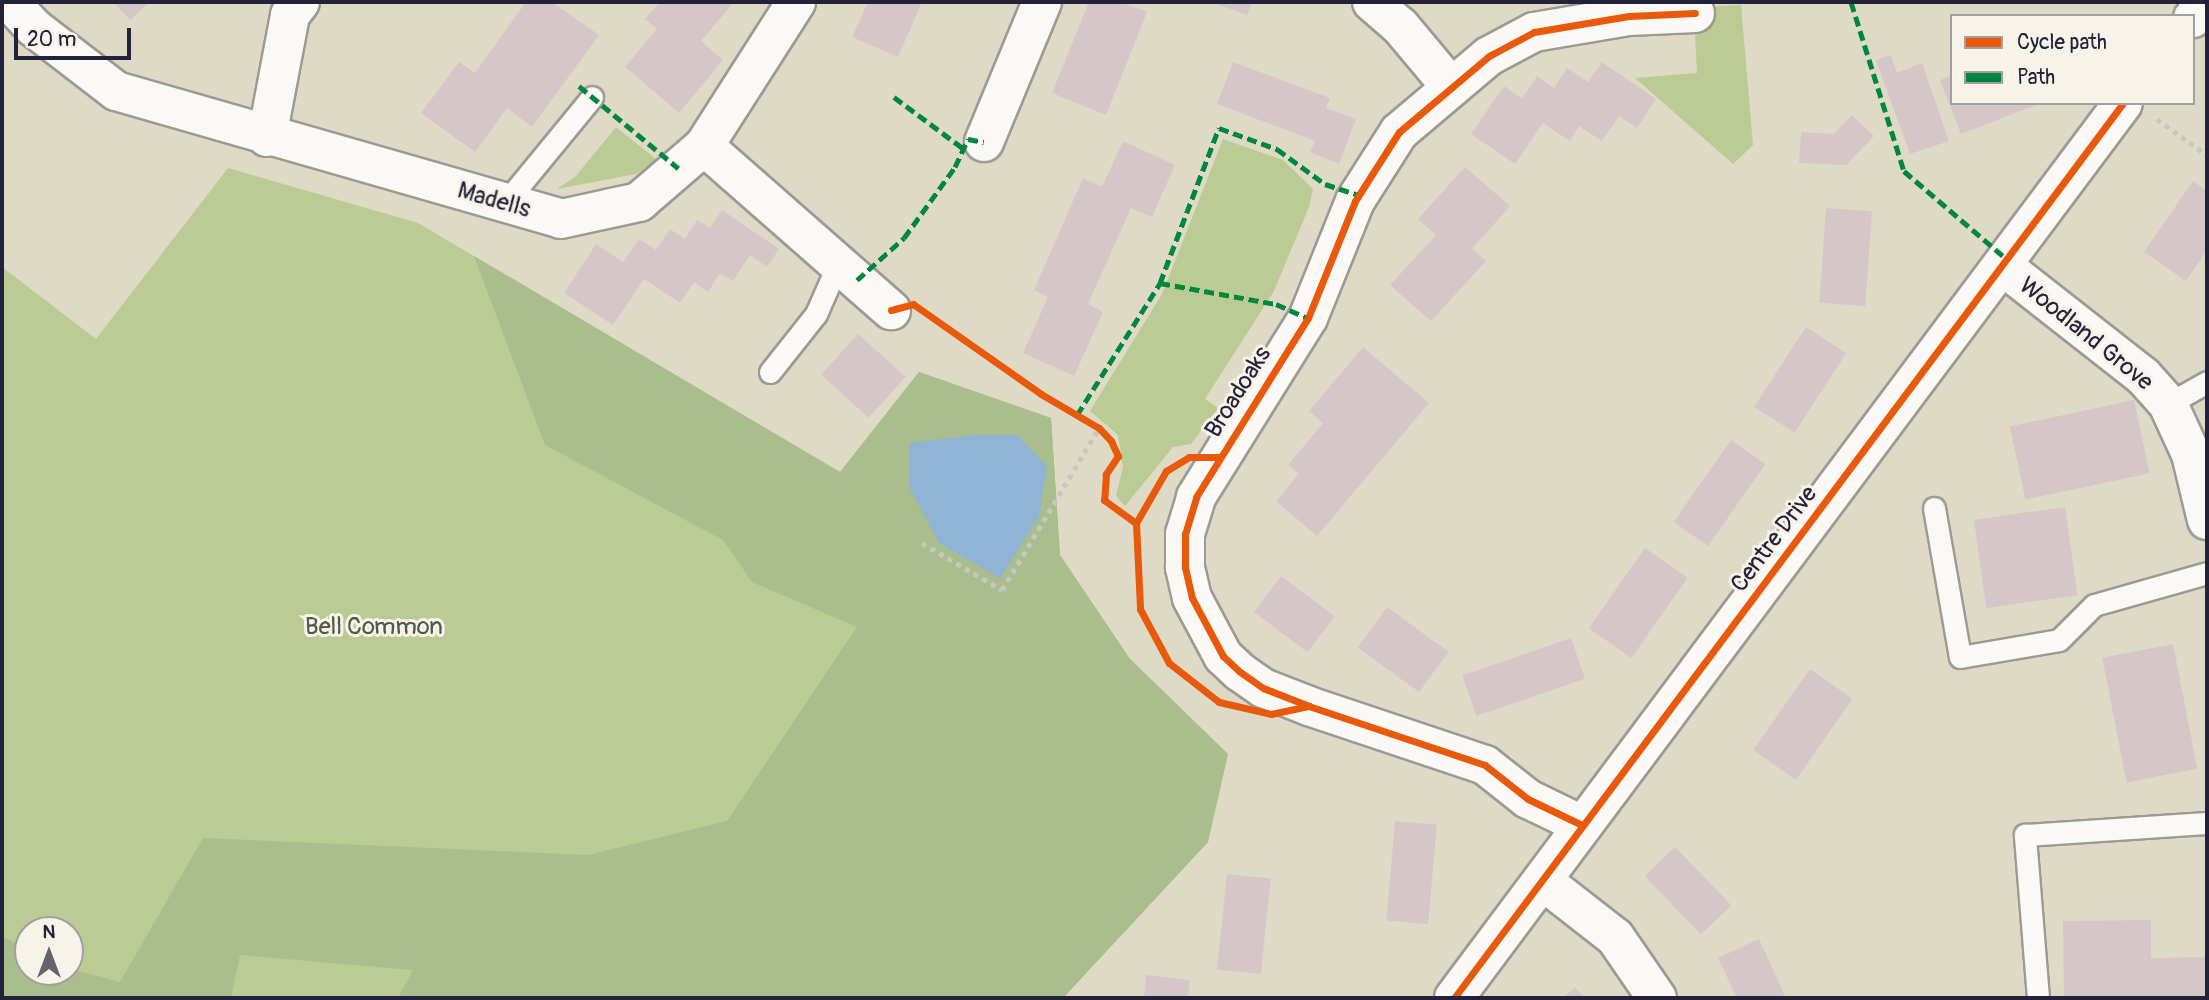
<!DOCTYPE html>
<style>
body{margin:0}
#map{position:relative;width:2209px;height:1000px;overflow:hidden;background:#dedac6;font-family:Pangolin,sans-serif}
div>[style]{position:absolute}
[style*='--x']{left:calc(var(--x)*1px);top:calc(var(--y)*1px);width:calc(var(--w)*1px);rotate:calc(var(--a)*1deg)}
.green>*{inset:0;background:#bacc93}
.forest>*{inset:0;background:#a9bd8d}
.water>*{inset:0;background:#90b4d5}
.building>*{inset:0;background:#d5c7c8;transform-origin:0 0}
.path>*{height:4.5px;margin-top:-2.25px;transform-origin:0;background:repeating-linear-gradient(90deg,#c6c6c3 0 5px,transparent 0 10px)}
.roads{filter:drop-shadow(2px 0 #9d9a92) drop-shadow(-2px 0 #9d9a92) drop-shadow(0 2px #9d9a92) drop-shadow(0 -2px #9d9a92)}
.lane>*{height:21px;margin:-10.5px;padding:0 10.5px;transform-origin:10.5px;border-radius:10.5px;background:#faf9f6}
.street>*{height:38px;margin:-19px;padding:0 19px;transform-origin:19px;border-radius:19px;background:#faf9f6}
.quiet>*{height:5px;margin-top:-2.5px;transform-origin:0;background:repeating-linear-gradient(90deg,#00873e 0 10px,transparent 0 15px)}
.cycleway>*{height:7px;margin:-3.5px;padding:0 3.5px;transform-origin:3.5px;border-radius:3.5px;background:#e8590c}
span{translate:-50% -50%;white-space:nowrap;text-align:center;line-height:1.15;-webkit-text-stroke:6px #f7f3e8;paint-order:stroke}
.street-label{font-size:24px;color:#22223b}
.park-label{font-size:24px;color:#4d594b}
.frame{position:absolute;inset:0;border:4px solid #22223b;pointer-events:none}
.legend{position:absolute;left:1950px;top:14px;width:245px;height:91px;box-sizing:border-box;background:#f7f3e8;border:2px solid #a29fa3;margin:0;padding:9px 12px;list-style:none;font-size:21px;color:#22223b}
.legend li{display:flex;align-items:center;gap:14px;height:35px}
.legend b{width:35px;border:2px solid #a29fa3}
.north{position:absolute;left:14px;top:916px;width:70px;height:70px;box-sizing:border-box;background:#f7f3e8;border:2px solid #a29fa3;border-radius:50%;rotate:0deg;font-size:19px;font-weight:700;line-height:28px;text-align:center;color:#22223b}
.north::after{content:'';display:block;margin:auto;width:24px;height:32px;background:#64626c;clip-path:polygon(50% 0,100% 100%,50% 72%,0 100%)}
.scale{position:absolute;left:14px;top:28px;width:117px;height:32px;box-sizing:border-box;border:4px solid #22223b;border-top:0;padding-left:9px;font-size:21px;line-height:24px;white-space:nowrap;color:#22223b;-webkit-text-stroke:5px #f7f3e8;paint-order:stroke}
</style>
<div id="map">
<div class="green">
<div style="clip-path:polygon(1741px 5px,1753px 145px,1733px 164px,1635px 78px,1697px 73px,1695px 33px,1706px 28px,1703px 7px)"></div>
<div style="clip-path:polygon(616px 127px,657px 160px,636px 174px,557px 189px,576px 176px)"></div>
<div style="clip-path:polygon(1223px 139px,1283px 160px,1313px 189px,1309px 207px,1274px 291px,1205px 399px,1218px 408px,1191px 444px,1173px 447px,1125px 506px,1116px 496px,1123px 467px,1118px 435px,1090px 411px,1162px 294px)"></div>
<div style="clip-path:polygon(evenodd,228px 168px,418px 223px,840px 472px,919px 372px,1051px 418px,1060px 555px,1130px 659px,1228px 754px,1208px 842px,1063px 998px,2px 998px,2px 267px,96px 339px,228px 168px,28px 930px,70px 930px,70px 972px,28px 972px,28px 930px)"></div>
</div>
<div class="forest">
<div style="clip-path:polygon(474px 256px,840px 472px,919px 372px,1051px 418px,1060px 555px,1130px 659px,1228px 754px,1208px 842px,1063px 998px,398px 998px,413px 970px,240px 955px,231px 998px,2px 998px,2px 936px,28px 950px,28px 972px,70px 969px,120px 982px,203px 838px,588px 855px,727px 821px,857px 627px,752px 582px,723px 540px,545px 445px)"></div>
</div>
<div class="water">
<div style="clip-path:polygon(974px 435px,1017px 435px,1047px 466px,1039px 517px,1000px 578px,939px 543px,909px 487px,909px 443px)"></div>
</div>
<div class="building">
<div style="clip-path:polygon(113px 2px,150px 2px,130px 20px)"></div>
<div style="clip-path:polygon(526px 2px,552px 2px,599px 35px,532px 127px,507px 108px,475px 152px,421px 113px,459px 62px,475px 73px)"></div>
<div style="clip-path:polygon(660px 2px,734px 2px,701px 41px,723px 60px,679px 113px,625px 67px,657px 29px,645px 19px)"></div>
<div style="clip-path:polygon(868px 2px,922px 2px,898px 57px,852px 37px)"></div>
<div style="clip-path:polygon(1089px 2px,1120px 2px,1147px 12px,1106px 115px,1052px 93px)"></div>
<div style="clip-path:polygon(1211px 2px,1252px 2px,1247px 15px)"></div>
<div style="clip-path:polygon(1891px 55px,1897px 73px,1922px 63px,1949px 141px,1910px 154px,1876px 60px)"></div>
<div style="clip-path:polygon(1233px 62px,1330px 98px,1326px 108px,1356px 119px,1339px 164px,1310px 152px,1315px 141px,1217px 104px)"></div>
<div style="clip-path:polygon(1602px 62px,1656px 99px,1637px 128px,1619px 116px,1602px 141px,1579px 126px,1570px 141px,1543px 123px,1515px 164px,1471px 134px,1504px 86px,1522px 99px,1537px 76px,1554px 88px,1567px 68px,1588px 82px)"></div>
<div style="clip-path:polygon(1952px 76px,1952px 103px,2041px 103px,1961px 134px,1940px 80px)"></div>
<div style="clip-path:polygon(1852px 115px,1874px 136px,1846px 165px,1799px 163px,1801px 132px,1834px 134px)"></div>
<div style="clip-path:polygon(1123px 141px,1175px 165px,1152px 217px,1131px 208px,1088px 304px,1103px 312px,1074px 376px,1023px 353px,1048px 297px,1034px 290px,1083px 178px,1102px 187px)"></div>
<div style="clip-path:polygon(1465px 167px,1510px 206px,1472px 249px,1486px 261px,1431px 321px,1390px 285px,1436px 235px,1418px 219px)"></div>
<div style="clip-path:polygon(2193px 181px,2207px 191px,2207px 250px,2186px 281px,2144px 252px)"></div>
<div style="left:1826px;top:208px;width:46px;height:95px;rotate:4deg"></div>
<div style="clip-path:polygon(722px 210px,779px 249px,767px 267px,750px 255px,733px 281px,720px 273px,708px 292px,694px 282px,680px 303px,644px 279px,613px 325px,564px 293px,596px 244px,623px 262px,639px 239px,656px 250px,670px 229px,685px 239px,697px 220px,710px 228px)"></div>
<div style="left:1806px;top:327px;width:48px;height:95px;rotate:33deg"></div>
<div style="left:858px;top:334px;width:64px;height:55px;rotate:42deg"></div>
<div style="clip-path:polygon(1363px 347px,1429px 403px,1317px 536px,1276px 501px,1299px 474px,1288px 465px,1323px 423px,1309px 411px)"></div>
<div style="left:2134px;top:400px;width:75px;height:127px;rotate:78deg"></div>
<div style="left:1731px;top:440px;width:42px;height:100px;rotate:35deg"></div>
<div style="left:2065px;top:507px;width:89px;height:92px;rotate:82deg"></div>
<div style="left:1645px;top:548px;width:52px;height:98px;rotate:35deg"></div>
<div style="left:1281px;top:576px;width:67px;height:45px;rotate:37deg"></div>
<div style="left:1387px;top:607px;width:76px;height:50px;rotate:36deg"></div>
<div style="left:1571px;top:638px;width:43px;height:115px;rotate:71deg"></div>
<div style="left:2173px;top:644px;width:127px;height:72px;rotate:79deg"></div>
<div style="left:1810px;top:669px;width:52px;height:99px;rotate:35deg"></div>
<div style="left:1395px;top:821px;width:42px;height:100px;rotate:5deg"></div>
<div style="left:1675px;top:847px;width:81px;height:42px;rotate:46deg"></div>
<div style="left:1227px;top:874px;width:44px;height:96px;rotate:6deg"></div>
<div style="clip-path:polygon(2151px 920px,2151px 958px,2207px 957px,2207px 998px,2064px 998px,2063px 921px)"></div>
<div style="clip-path:polygon(1759px 939px,1786px 998px,1737px 998px,1718px 958px)"></div>
<div style="clip-path:polygon(1146px 975px,1190px 980px,1188px 998px,1144px 998px)"></div>
<div style="clip-path:polygon(1575px 987px,1585px 998px,1563px 998px)"></div>
</div>
<div class="path">
<div style="--x:2157;--y:119;--w:62;--a:35.8"></div>
<div style="--x:922;--y:543;--w:93;--a:30.4"></div>
<div style="--x:1002;--y:590;--w:189;--a:-59.1"></div>
</div>
<div class="roads">
<div class="lane">
<div style="--x:505;--y:203;--w:137;--a:-50.6"></div>
<div style="--x:770;--y:372;--w:74;--a:-51.6"></div>
<div style="--x:816;--y:314;--w:55;--a:-66.3"></div>
<div style="--x:2168;--y:404;--w:45;--a:-29.4"></div>
<div style="--x:1934;--y:508;--w:151;--a:80.1"></div>
<div style="--x:1960;--y:657;--w:100;--a:-9.7"></div>
<div style="--x:2059;--y:640;--w:49;--a:-45"></div>
<div style="--x:2094;--y:605;--w:117;--a:-15.8"></div>
<div style="--x:2038;--y:998;--w:164;--a:-94.6"></div>
<div style="--x:2025;--y:835;--w:182;--a:-3.8"></div>
</div>
<div class="street">
<div style="--x:10;--y:2;--w:34;--a:47"></div>
<div style="--x:33;--y:27;--w:105;--a:37.6"></div>
<div style="--x:116;--y:91;--w:463;--a:16"></div>
<div style="--x:561;--y:219;--w:80;--a:-12.3"></div>
<div style="--x:639;--y:202;--w:86;--a:-40.7"></div>
<div style="--x:704;--y:146;--w:171;--a:-57.4"></div>
<div style="--x:1372;--y:2;--w:37;--a:41"></div>
<div style="--x:1400;--y:26;--w:80;--a:50.1"></div>
<div style="--x:2193;--y:18;--w:21;--a:-51"></div>
<div style="--x:267;--y:137;--w:124;--a:-79.3"></div>
<div style="--x:290;--y:15;--w:16;--a:-52"></div>
<div style="--x:984;--y:142;--w:152;--a:-67.5"></div>
<div style="--x:704;--y:146;--w:249;--a:41.3"></div>
<div style="--x:2004;--y:267;--w:177;--a:38.1"></div>
<div style="--x:2143;--y:376;--w:38;--a:48"></div>
<div style="--x:2168;--y:404;--w:55;--a:65.3"></div>
<div style="--x:2191;--y:454;--w:68;--a:76.4"></div>
<div style="--x:1582;--y:825;--w:60;--a:-154.3"></div>
<div style="--x:1528;--y:799;--w:55;--a:-141.7"></div>
<div style="--x:1485;--y:765;--w:186;--a:-161.5"></div>
<div style="--x:1309;--y:706;--w:49;--a:-158.6"></div>
<div style="--x:1263;--y:688;--w:28;--a:-145"></div>
<div style="--x:1240;--y:672;--w:23;--a:-137"></div>
<div style="--x:1223;--y:656;--w:66;--a:-118.1"></div>
<div style="--x:1192;--y:598;--w:32;--a:-103"></div>
<div style="--x:1185;--y:567;--w:33;--a:-90"></div>
<div style="--x:1185;--y:534;--w:39;--a:-73"></div>
<div style="--x:1196;--y:497;--w:211;--a:-58"></div>
<div style="--x:1308;--y:318;--w:126;--a:-68.1"></div>
<div style="--x:1355;--y:201;--w:82;--a:-57.5"></div>
<div style="--x:1399;--y:132;--w:118;--a:-40.2"></div>
<div style="--x:1489;--y:56;--w:51;--a:-28.1"></div>
<div style="--x:1534;--y:32;--w:96;--a:-9.6"></div>
<div style="--x:1629;--y:16;--w:66;--a:-2.6"></div>
<div style="--x:1543;--y:881;--w:91;--a:37.9"></div>
<div style="--x:1615;--y:937;--w:74;--a:55.5"></div>
<div style="--x:1454;--y:998;--w:1117;--a:-53.22"></div>
</div>
</div>
<div class="quiet">
<div style="--x:1851;--y:2;--w:177;--a:72.6"></div>
<div style="--x:1904;--y:171;--w:138;--a:40.6"></div>
<div style="--x:579;--y:86;--w:129;--a:39.6"></div>
<div style="--x:894;--y:97;--w:87;--a:36.6"></div>
<div style="--x:857;--y:280;--w:63;--a:-41.8"></div>
<div style="--x:904;--y:238;--w:87;--a:-54.3"></div>
<div style="--x:955;--y:167;--w:31;--a:-65"></div>
<div style="--x:968;--y:139;--w:16;--a:11"></div>
<div style="--x:1160;--y:283;--w:118;--a:10.3"></div>
<div style="--x:1276;--y:304;--w:35;--a:24"></div>
<div style="--x:1077;--y:415;--w:156;--a:-57.8"></div>
<div style="--x:1160;--y:283;--w:166;--a:-69.2"></div>
<div style="--x:1219;--y:128;--w:62;--a:19.9"></div>
<div style="--x:1277;--y:149;--w:59;--a:36.1"></div>
<div style="--x:1325;--y:184;--w:35;--a:18"></div>
</div>
<div class="cycleway">
<div style="--x:891;--y:310;--w:23;--a:-15"></div>
<div style="--x:913;--y:304;--w:156;--a:35.1"></div>
<div style="--x:1041;--y:394;--w:67;--a:30.4"></div>
<div style="--x:1099;--y:428;--w:18;--a:47"></div>
<div style="--x:1111;--y:441;--w:17;--a:65"></div>
<div style="--x:1118;--y:456;--w:22;--a:124"></div>
<div style="--x:1106;--y:474;--w:26;--a:94"></div>
<div style="--x:1104;--y:500;--w:39;--a:36"></div>
<div style="--x:1136;--y:523;--w:86;--a:87.3"></div>
<div style="--x:1140;--y:609;--w:61;--a:61.8"></div>
<div style="--x:1169;--y:663;--w:63;--a:38"></div>
<div style="--x:1219;--y:702;--w:53;--a:13"></div>
<div style="--x:1271;--y:714;--w:39;--a:-12"></div>
<div style="--x:1136;--y:523;--w:60;--a:-60"></div>
<div style="--x:1166;--y:471;--w:27;--a:-31"></div>
<div style="--x:1189;--y:457;--w:30;--a:0"></div>
<div style="--x:1582;--y:825;--w:60;--a:-154.3"></div>
<div style="--x:1528;--y:799;--w:55;--a:-141.7"></div>
<div style="--x:1485;--y:765;--w:186;--a:-161.5"></div>
<div style="--x:1309;--y:706;--w:49;--a:-158.6"></div>
<div style="--x:1263;--y:688;--w:28;--a:-145"></div>
<div style="--x:1240;--y:672;--w:23;--a:-137"></div>
<div style="--x:1223;--y:656;--w:66;--a:-118.1"></div>
<div style="--x:1192;--y:598;--w:32;--a:-103"></div>
<div style="--x:1185;--y:567;--w:33;--a:-90"></div>
<div style="--x:1185;--y:534;--w:39;--a:-73"></div>
<div style="--x:1196;--y:497;--w:211;--a:-58"></div>
<div style="--x:1308;--y:318;--w:126;--a:-68.1"></div>
<div style="--x:1355;--y:201;--w:82;--a:-57.5"></div>
<div style="--x:1399;--y:132;--w:118;--a:-40.2"></div>
<div style="--x:1489;--y:56;--w:51;--a:-28.1"></div>
<div style="--x:1534;--y:32;--w:96;--a:-9.6"></div>
<div style="--x:1629;--y:16;--w:66;--a:-2.6"></div>
<div style="--x:1454;--y:998;--w:1117;--a:-53.22"></div>
</div>
<div class="street-label">
<span style="left:494px;top:200px;rotate:16deg">Madells</span>
<span style="left:2086px;top:334px;rotate:39deg">Woodland Grove</span>
<span style="left:1238px;top:392px;rotate:-58deg">Broadoaks</span>
<span style="left:1774px;top:539px;rotate:-53deg">Centre Drive</span>
</div>
<div class="park-label">
<span style="left:374px;top:627px">Bell Common</span>
</div>
<div class="frame"></div>
<ul class="legend">
<li><b style="height:9px;background:#e8590c"></b>Cycle path</li>
<li><b style="height:9px;background:#00873e"></b>Path</li>
</ul>
<div class="north">N</div>
<div class="scale">20 m</div>
</div>
